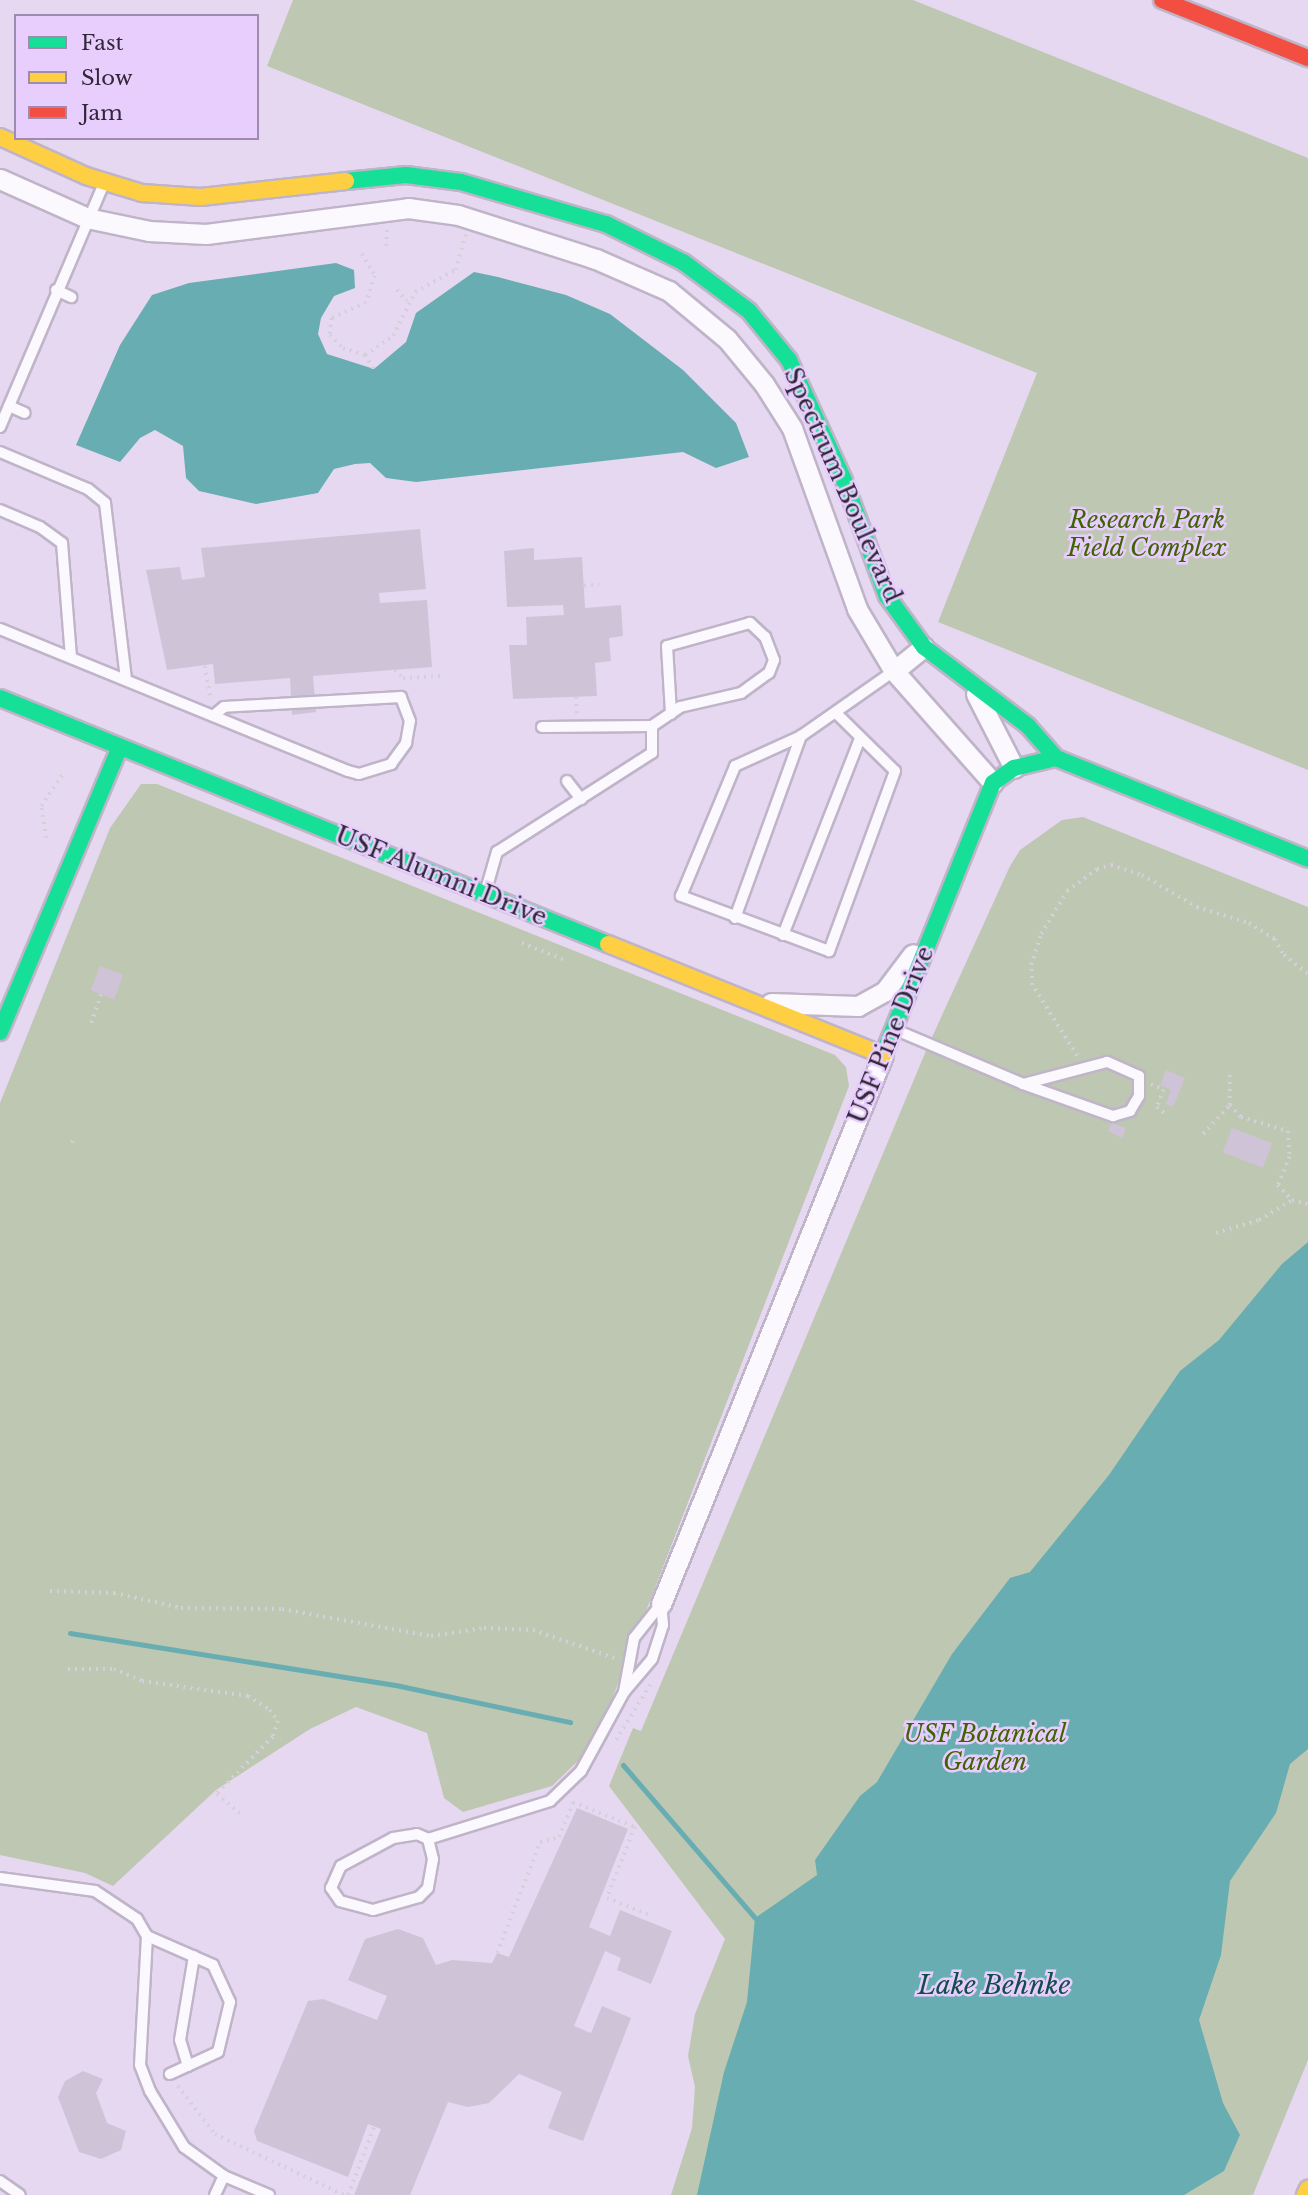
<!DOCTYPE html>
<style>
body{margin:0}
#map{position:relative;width:1308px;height:2195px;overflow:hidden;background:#e7d8f2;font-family:"Libre Baskerville",serif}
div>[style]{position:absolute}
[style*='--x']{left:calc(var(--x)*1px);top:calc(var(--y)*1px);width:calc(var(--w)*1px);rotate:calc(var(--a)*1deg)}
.green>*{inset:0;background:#bec7b2}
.water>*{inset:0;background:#68adb1}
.stream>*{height:5px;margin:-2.5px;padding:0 2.5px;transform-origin:2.5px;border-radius:2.5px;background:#68adb1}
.building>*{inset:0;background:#cfc3d8;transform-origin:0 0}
.path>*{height:3.5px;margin-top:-1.75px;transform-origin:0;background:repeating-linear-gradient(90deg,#d4d0d8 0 2px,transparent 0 7px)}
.roads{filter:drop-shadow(2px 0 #bfb4c8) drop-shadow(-2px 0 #bfb4c8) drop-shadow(0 2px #bfb4c8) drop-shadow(0 -2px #bfb4c8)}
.lane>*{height:10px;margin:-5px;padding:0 5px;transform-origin:5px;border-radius:5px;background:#fbf9fd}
.street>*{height:19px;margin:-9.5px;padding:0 9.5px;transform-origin:9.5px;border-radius:9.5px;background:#fbf9fd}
.fast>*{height:16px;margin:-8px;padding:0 8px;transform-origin:8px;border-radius:8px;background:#16e098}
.slow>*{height:16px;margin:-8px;padding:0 8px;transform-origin:8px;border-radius:8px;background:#ffcf43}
.jam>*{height:16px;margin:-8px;padding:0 8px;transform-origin:8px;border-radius:8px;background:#f24e42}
span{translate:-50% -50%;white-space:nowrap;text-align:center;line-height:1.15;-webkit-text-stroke:5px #e8cefd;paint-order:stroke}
.street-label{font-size:24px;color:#312739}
.park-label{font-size:24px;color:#406204;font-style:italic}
.water-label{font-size:26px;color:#114e4a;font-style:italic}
.legend{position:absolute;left:14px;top:14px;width:245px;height:126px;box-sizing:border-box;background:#e8cefd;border:2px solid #9f8baf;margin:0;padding:9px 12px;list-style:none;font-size:21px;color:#312739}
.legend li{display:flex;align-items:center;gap:14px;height:35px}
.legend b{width:35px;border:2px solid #9f8baf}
</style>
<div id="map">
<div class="green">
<div style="clip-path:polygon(293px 0,913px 0,1308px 158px,1308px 770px,938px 622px,1037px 373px,267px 66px)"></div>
<div style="clip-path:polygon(141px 784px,157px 784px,835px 1055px,846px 1067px,849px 1086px,600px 1730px,580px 1759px,552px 1786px,463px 1812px,444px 1798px,427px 1733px,356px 1707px,310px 1729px,216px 1790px,113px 1886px,85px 1873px,0 1855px,0 1103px,110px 828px)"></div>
<div style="clip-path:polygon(1083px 817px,1308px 907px,1308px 2060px,1253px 2195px,671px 2195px,692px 2128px,695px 2087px,688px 2056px,695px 2014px,725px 1939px,609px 1786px,633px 1728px,641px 1731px,928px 1046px,1010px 866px,1020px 850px,1062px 820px)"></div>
</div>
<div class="water">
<div style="clip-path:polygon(336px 263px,354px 270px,355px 288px,334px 296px,321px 318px,318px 334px,327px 354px,374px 369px,406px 342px,416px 313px,474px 272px,498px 277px,566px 295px,610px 314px,683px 370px,736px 423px,749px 457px,716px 468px,683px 452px,416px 482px,386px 478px,370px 463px,355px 464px,334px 469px,318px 493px,256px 504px,199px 491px,186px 478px,183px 446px,155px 430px,140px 438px,120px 462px,76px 445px,120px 345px,152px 295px,189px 283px)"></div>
<div style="clip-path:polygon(1308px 1242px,1308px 1749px,1290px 1764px,1276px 1813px,1230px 1881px,1221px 1955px,1199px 2020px,1223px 2103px,1240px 2135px,1224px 2171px,1184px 2195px,697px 2195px,724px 2072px,747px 2002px,755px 1918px,817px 1875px,815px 1860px,860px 1796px,877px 1782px,952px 1654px,1010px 1578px,1030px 1572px,1109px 1475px,1180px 1371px,1219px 1340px,1282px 1264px)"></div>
</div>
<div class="stream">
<div style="--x:70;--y:1633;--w:334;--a:9.1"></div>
<div style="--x:400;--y:1686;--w:174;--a:12"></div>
<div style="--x:623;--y:1765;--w:202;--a:49.2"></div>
</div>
<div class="building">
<div style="clip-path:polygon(420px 529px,426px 589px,379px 593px,380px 603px,427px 600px,432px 667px,313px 676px,316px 712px,292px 715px,290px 678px,215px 684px,213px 664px,167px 670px,146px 570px,180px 567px,182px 580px,205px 577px,201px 548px)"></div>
<div style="clip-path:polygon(534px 548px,534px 560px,582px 557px,585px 608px,621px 605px,623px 636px,609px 638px,611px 661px,595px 663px,597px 696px,513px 699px,509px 645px,527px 645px,526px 617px,564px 615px,563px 605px,507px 607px,504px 551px)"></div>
<div style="left:100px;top:966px;width:25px;height:26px;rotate:21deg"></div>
<div style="clip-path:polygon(1166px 1070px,1185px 1078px,1173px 1107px,1166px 1104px,1171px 1090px,1160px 1085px)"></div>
<div style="clip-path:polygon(1112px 1123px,1126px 1128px,1122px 1138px,1108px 1131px)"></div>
<div style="left:1232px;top:1128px;width:43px;height:26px;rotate:21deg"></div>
<div style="clip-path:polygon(577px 1808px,628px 1829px,589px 1927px,610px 1936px,620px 1910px,672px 1931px,651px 1984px,617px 1970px,621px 1958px,605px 1951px,574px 2026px,591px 2033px,602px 2006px,631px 2018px,583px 2141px,548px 2128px,562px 2092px,519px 2074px,489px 2103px,468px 2107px,448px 2102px,410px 2195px,354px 2195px,381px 2129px,368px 2124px,348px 2177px,257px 2141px,254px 2131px,308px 2001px,323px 1999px,377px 2020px,387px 1996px,348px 1980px,365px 1939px,398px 1929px,423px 1938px,436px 1965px,452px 1960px,492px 1963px,497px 1953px,509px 1957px)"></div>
<div style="clip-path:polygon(83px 2071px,103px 2079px,96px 2093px,107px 2123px,126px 2131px,121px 2150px,101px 2159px,79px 2152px,58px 2097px,65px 2081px)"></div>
</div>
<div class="path">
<div style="--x:386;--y:246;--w:18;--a:-87"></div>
<div style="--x:362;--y:254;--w:26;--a:59"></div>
<div style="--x:375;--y:276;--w:28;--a:108"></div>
<div style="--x:366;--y:303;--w:37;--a:156"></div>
<div style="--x:332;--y:318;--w:17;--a:97"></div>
<div style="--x:330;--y:335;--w:18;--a:45"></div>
<div style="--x:343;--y:348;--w:23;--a:18"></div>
<div style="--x:365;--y:355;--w:34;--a:-34"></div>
<div style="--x:393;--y:336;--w:49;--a:-63.4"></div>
<div style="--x:415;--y:292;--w:46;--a:-28.8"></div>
<div style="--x:455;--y:270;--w:37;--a:-73"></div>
<div style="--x:397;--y:290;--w:15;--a:48"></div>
<div style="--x:365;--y:355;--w:17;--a:57"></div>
<div style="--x:584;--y:586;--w:15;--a:-8"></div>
<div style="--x:205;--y:666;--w:35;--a:80"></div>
<div style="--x:395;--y:670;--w:11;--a:45"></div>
<div style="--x:403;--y:678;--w:39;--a:-3"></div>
<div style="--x:576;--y:697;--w:17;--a:87"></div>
<div style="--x:46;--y:838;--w:32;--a:-99"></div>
<div style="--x:41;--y:806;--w:41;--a:-55.9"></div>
<div style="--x:522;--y:943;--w:46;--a:21.6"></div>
<div style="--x:91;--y:1023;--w:31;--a:-71"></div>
<div style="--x:1077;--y:1056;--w:84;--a:-122.4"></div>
<div style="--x:1032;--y:985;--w:20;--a:-93"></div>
<div style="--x:1031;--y:965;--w:33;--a:-72"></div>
<div style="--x:1041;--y:934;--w:50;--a:-58.8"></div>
<div style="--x:1067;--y:891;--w:37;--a:-36"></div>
<div style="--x:1097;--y:869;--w:15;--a:-16"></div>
<div style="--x:1111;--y:865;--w:33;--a:18"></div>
<div style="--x:1142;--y:875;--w:64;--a:30.2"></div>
<div style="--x:1197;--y:907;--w:54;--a:17.1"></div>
<div style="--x:1249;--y:923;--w:31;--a:32"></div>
<div style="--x:1275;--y:939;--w:18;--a:61"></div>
<div style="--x:1284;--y:955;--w:31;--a:38"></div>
<div style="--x:1230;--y:1075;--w:30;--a:90"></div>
<div style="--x:1151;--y:1084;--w:14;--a:25"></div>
<div style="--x:1164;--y:1090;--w:18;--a:112"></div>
<div style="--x:1157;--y:1107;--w:13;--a:39"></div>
<div style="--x:1203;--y:1134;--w:40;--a:-47"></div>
<div style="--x:1230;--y:1105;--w:16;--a:47"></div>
<div style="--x:1241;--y:1117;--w:49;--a:16.6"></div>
<div style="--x:1288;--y:1131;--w:26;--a:86"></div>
<div style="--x:1290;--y:1157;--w:30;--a:113"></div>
<div style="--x:1278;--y:1185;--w:21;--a:47"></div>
<div style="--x:72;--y:1143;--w:6;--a:-72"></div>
<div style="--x:1216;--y:1233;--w:45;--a:-16.8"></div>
<div style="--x:1259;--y:1220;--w:39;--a:-31"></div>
<div style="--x:1292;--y:1200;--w:16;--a:14"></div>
<div style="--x:50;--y:1591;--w:64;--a:1.8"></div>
<div style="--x:114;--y:1593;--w:69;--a:12.6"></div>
<div style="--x:181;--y:1608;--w:101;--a:0.6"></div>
<div style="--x:282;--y:1609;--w:151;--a:10.3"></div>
<div style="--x:431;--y:1636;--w:54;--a:-8.6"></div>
<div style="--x:484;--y:1628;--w:49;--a:2.3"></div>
<div style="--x:533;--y:1630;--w:89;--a:19"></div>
<div style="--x:68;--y:1669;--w:46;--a:0"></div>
<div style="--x:114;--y:1669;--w:30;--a:23"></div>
<div style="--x:142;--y:1681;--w:107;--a:8.1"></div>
<div style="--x:248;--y:1696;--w:26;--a:32"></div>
<div style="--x:270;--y:1710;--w:14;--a:54"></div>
<div style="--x:278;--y:1721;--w:17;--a:107"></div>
<div style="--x:273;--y:1737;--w:80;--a:134.5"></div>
<div style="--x:217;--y:1794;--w:34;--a:40"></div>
<div style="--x:616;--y:1740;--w:65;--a:-58.3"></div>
<div style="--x:497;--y:1953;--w:119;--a:-68.8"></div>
<div style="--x:540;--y:1842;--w:20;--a:-15"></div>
<div style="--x:559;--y:1837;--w:38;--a:-68"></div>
<div style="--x:573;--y:1802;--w:67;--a:22"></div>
<div style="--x:635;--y:1827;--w:76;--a:111.5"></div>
<div style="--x:607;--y:1898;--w:48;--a:21.8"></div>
<div style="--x:178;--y:2086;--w:61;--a:52.4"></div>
<div style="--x:215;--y:2134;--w:143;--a:25.3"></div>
<div style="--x:348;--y:2195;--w:73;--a:-69.1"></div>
</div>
<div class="roads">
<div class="lane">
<div style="--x:56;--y:290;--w:17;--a:25"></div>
<div style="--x:9;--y:406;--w:17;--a:24"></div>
<div style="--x:0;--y:427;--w:263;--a:-66.9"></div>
<div style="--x:0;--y:452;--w:95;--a:22.8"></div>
<div style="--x:88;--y:489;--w:22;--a:39"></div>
<div style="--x:105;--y:503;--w:177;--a:83.2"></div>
<div style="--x:0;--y:510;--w:43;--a:23"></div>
<div style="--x:40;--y:527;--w:27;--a:36"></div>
<div style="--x:62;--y:543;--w:114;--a:85.5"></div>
<div style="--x:0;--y:629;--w:376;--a:22.2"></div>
<div style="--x:348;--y:771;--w:11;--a:15"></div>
<div style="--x:359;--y:774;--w:34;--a:-17"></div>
<div style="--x:391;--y:764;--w:26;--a:-54"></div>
<div style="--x:406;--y:743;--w:22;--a:-80"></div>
<div style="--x:410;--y:721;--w:26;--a:-111"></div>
<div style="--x:401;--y:697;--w:177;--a:176.8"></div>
<div style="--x:224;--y:707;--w:14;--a:141"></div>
<div style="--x:837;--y:714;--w:81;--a:44.5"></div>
<div style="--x:895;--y:771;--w:192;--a:110.1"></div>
<div style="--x:829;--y:951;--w:158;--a:-159.6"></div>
<div style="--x:681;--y:896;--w:141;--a:-67.4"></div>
<div style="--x:735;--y:766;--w:72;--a:-24.4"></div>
<div style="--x:801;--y:736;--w:113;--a:-35"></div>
<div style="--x:542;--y:727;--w:110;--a:-0.5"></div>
<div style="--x:652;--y:726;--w:34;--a:-34"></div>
<div style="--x:680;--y:707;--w:63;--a:-12.9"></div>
<div style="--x:741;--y:693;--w:34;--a:-36"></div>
<div style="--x:769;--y:673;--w:14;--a:-69"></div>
<div style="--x:774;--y:660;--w:25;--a:-111"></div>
<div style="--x:765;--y:637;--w:21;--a:-137"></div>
<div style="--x:750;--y:623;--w:86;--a:164.5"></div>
<div style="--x:667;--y:646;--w:68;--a:86.6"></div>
<div style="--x:567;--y:781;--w:23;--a:52"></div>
<div style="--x:486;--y:890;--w:40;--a:-74"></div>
<div style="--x:497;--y:852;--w:184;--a:-32.6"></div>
<div style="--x:652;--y:753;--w:27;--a:-90"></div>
<div style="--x:735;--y:918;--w:194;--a:-70.1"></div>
<div style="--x:783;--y:935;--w:211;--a:-68.6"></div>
<div style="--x:896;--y:1030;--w:138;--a:23"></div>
<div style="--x:1023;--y:1084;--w:96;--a:19.6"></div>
<div style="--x:1113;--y:1116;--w:18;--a:-16"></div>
<div style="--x:1130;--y:1111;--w:17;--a:-59"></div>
<div style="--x:1139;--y:1096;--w:20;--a:-90"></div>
<div style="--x:1139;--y:1076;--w:35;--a:-156"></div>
<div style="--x:1107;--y:1062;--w:87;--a:165.3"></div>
<div style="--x:624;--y:1692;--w:43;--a:-49.7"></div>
<div style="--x:652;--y:1659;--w:36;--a:-72"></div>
<div style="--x:663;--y:1625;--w:21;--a:-95"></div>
<div style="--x:417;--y:1834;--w:12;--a:24"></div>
<div style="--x:428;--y:1839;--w:21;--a:76"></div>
<div style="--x:433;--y:1859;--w:29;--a:100"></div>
<div style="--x:428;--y:1888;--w:13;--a:135"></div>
<div style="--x:419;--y:1897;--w:48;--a:164.2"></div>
<div style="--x:373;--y:1910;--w:34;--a:-165"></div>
<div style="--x:340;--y:1901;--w:16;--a:-125"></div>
<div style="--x:331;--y:1888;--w:24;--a:-66"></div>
<div style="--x:341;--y:1866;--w:59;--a:-28.3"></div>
<div style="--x:393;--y:1838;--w:24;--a:-9"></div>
<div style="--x:428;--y:1839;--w:128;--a:-17.3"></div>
<div style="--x:550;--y:1801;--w:43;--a:-44.1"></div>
<div style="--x:581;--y:1771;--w:90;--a:-61.4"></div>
<div style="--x:624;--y:1692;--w:55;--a:-79.5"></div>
<div style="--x:634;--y:1638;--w:43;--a:-51.5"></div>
<div style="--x:0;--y:1878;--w:96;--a:7.8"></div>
<div style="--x:95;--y:1891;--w:50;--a:33.7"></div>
<div style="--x:137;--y:1919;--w:20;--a:60"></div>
<div style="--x:147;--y:1936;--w:129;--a:93.1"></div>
<div style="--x:140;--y:2065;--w:28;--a:69"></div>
<div style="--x:150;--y:2091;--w:66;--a:58.7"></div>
<div style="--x:184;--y:2147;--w:49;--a:35.9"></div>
<div style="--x:224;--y:2176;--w:49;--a:22.9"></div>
<div style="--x:147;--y:1936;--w:72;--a:23.7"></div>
<div style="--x:213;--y:1965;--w:41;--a:65.3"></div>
<div style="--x:230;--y:2002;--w:51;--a:103.5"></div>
<div style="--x:218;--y:2052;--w:53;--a:155.4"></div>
<div style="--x:188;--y:2066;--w:27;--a:-107"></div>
<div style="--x:180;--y:2040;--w:85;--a:-80.5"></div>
<div style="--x:0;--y:2181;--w:24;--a:35"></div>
<div style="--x:215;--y:2195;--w:21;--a:-65"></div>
</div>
<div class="street">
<div style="--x:0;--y:179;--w:95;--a:24.1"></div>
<div style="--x:87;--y:218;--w:63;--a:11.8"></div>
<div style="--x:149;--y:231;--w:57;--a:3"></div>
<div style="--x:206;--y:234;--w:204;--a:-7.3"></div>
<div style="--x:408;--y:208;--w:50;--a:8"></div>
<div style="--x:458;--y:215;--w:145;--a:17.7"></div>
<div style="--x:596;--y:259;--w:80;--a:23.7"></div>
<div style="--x:669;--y:291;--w:75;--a:39.6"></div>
<div style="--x:727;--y:339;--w:58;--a:50.6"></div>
<div style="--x:764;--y:384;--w:52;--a:57.5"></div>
<div style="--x:792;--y:428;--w:192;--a:70.2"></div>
<div style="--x:857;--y:609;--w:72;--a:59.2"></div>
<div style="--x:894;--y:671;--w:149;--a:48.5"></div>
<div style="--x:894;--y:671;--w:38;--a:-39"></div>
<div style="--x:976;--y:694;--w:83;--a:62.8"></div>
<div style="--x:771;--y:1003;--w:87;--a:2"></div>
<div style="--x:858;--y:1006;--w:31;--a:-29"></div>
<div style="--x:885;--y:991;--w:46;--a:-52.9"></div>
<div style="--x:661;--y:1604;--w:592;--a:-67.98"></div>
</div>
<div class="fast">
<div style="--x:346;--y:181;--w:60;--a:-5.7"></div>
<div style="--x:406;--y:175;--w:55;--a:7.3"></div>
<div style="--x:461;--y:182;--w:151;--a:16.2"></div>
<div style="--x:606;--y:224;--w:86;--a:26.3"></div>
<div style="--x:683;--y:262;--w:82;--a:36.6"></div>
<div style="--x:749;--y:311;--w:63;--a:50.8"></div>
<div style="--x:789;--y:360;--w:130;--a:65.4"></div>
<div style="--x:843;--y:478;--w:126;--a:69.6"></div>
<div style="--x:887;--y:596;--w:63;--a:54"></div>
<div style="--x:924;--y:647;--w:131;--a:37.2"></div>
<div style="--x:1028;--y:726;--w:43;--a:48.8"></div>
<div style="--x:0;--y:698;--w:656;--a:22.03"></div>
<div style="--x:0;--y:1032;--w:309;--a:-67.2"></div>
<div style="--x:885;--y:1050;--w:288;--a:-68"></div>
<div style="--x:993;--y:783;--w:26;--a:-36"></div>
<div style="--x:1014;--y:768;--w:43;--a:-13.4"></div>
<div style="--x:1056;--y:758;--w:271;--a:21.8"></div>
</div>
<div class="slow">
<div style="--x:0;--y:137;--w:94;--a:24.4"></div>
<div style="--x:86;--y:176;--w:59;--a:16.9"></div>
<div style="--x:142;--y:193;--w:59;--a:3.9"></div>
<div style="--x:201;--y:197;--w:146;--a:-6.3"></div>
<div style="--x:608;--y:944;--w:297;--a:22"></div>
<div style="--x:883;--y:1055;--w:5;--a:-68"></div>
<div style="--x:1305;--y:2195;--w:7;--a:-63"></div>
</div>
<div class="jam">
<div style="--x:1162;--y:0;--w:157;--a:21.7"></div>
</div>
</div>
<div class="street-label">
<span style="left:843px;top:485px;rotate:66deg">Spectrum Boulevard</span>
<span style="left:441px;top:876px;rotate:22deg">USF Alumni Drive</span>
<span style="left:891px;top:1035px;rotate:-68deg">USF Pine Drive</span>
</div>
<div class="park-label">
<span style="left:1147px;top:534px">Research Park<br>Field Complex</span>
<span style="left:985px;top:1748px">USF Botanical<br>Garden</span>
</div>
<div class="water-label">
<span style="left:994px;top:1986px">Lake Behnke</span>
</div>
<ul class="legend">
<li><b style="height:9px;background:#16e098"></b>Fast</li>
<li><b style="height:9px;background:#ffcf43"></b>Slow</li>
<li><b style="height:9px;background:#f24e42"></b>Jam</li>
</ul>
</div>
